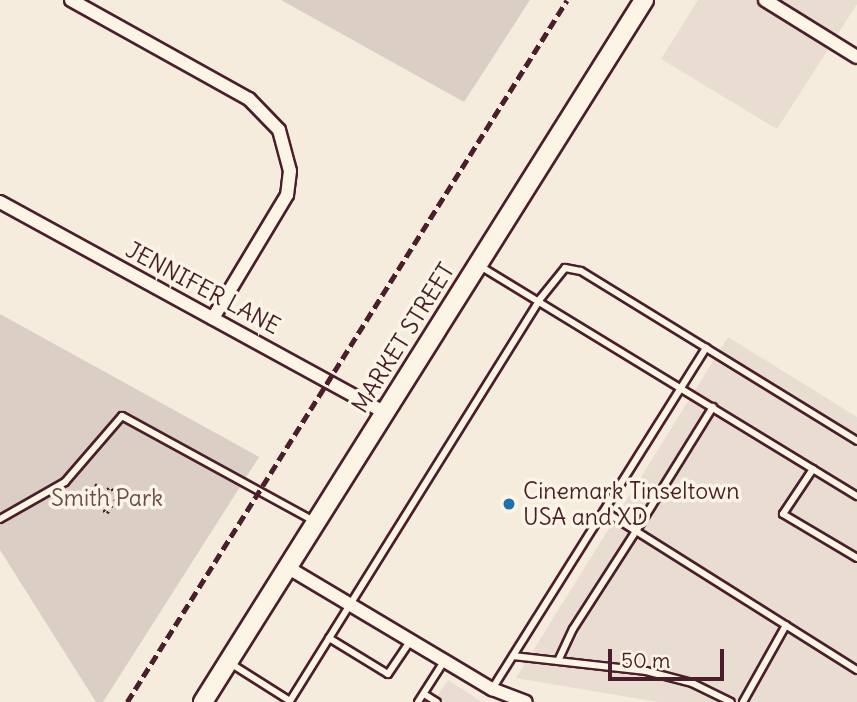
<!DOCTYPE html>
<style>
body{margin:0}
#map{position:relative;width:857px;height:702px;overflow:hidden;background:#f5ecde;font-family:Delius,sans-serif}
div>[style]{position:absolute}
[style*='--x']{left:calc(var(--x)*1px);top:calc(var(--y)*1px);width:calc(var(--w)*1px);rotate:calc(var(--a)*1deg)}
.built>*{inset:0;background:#e8ddd0}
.green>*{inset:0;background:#dbcec4}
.path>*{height:2.5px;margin-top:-1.25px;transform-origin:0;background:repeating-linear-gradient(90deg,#4a1f2b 0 2px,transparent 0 7px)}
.roads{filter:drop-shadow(2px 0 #4a1f2b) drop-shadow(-2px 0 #4a1f2b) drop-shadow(0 2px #4a1f2b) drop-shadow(0 -2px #4a1f2b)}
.lane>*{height:6px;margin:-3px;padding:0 3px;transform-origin:3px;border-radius:3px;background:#fcf5e5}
.street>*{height:12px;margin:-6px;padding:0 6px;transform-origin:6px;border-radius:6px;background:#fcf5e5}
.secondary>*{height:18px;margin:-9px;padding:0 9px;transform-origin:9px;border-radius:9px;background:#fcf5e5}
.rail>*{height:4.5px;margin-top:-2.25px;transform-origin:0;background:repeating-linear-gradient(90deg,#4a1f2b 0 10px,transparent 0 15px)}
.dots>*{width:19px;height:19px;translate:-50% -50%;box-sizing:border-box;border:4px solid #fcf5e5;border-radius:50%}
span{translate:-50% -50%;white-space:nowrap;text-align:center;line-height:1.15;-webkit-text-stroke:7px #fcf5e5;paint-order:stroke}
.street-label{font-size:23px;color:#4a1f2b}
.poi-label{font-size:23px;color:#4a1f2b}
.left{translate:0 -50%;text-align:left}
.park-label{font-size:23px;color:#6e4b51}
.scale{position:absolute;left:608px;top:649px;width:116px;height:32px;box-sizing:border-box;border:4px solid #4a1f2b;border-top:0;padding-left:9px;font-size:21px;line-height:24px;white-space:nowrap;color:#4a1f2b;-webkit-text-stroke:5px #fcf5e5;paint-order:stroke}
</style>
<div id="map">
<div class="built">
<div style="clip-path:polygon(698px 0,857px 0,857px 4px,777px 129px,661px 59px)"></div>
<div style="clip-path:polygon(728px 337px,857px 417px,857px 702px,658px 702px,516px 678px)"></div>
<div style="clip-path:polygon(448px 680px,482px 702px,433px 702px)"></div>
</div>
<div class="green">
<div style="clip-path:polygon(281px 0,530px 0,464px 102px)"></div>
<div style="clip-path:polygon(0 314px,259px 457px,103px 702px,96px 702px,0 550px)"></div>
</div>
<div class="path">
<div style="--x:95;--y:484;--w:14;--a:30"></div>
<div style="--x:88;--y:496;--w:25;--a:42"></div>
<div style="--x:107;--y:513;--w:22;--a:-58"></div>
<div style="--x:119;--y:494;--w:12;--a:-149"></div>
<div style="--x:109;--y:488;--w:18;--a:124"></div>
</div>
<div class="roads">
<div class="lane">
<div style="--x:480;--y:266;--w:442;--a:31.4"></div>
<div style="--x:813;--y:469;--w:54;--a:123.7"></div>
<div style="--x:783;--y:514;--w:86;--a:30.7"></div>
<div style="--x:604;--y:511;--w:38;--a:32"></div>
<div style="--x:636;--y:531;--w:146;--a:-58.2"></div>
<div style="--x:0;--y:519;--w:75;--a:-29.6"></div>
<div style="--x:65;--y:482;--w:87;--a:-49.2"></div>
<div style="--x:122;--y:416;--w:219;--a:28.7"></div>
<div style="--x:329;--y:638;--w:69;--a:31.4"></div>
<div style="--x:388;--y:674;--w:41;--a:-55.9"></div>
<div style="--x:513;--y:656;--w:134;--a:6.4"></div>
<div style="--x:646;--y:671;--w:48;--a:14.6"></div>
<div style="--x:692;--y:683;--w:43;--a:26"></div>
<div style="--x:558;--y:661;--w:35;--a:-65"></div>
<div style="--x:573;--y:629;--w:117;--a:-57.3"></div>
<div style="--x:636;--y:531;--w:261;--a:32.2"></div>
<div style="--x:230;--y:663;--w:71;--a:32.3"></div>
<div style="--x:290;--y:701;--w:473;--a:-58.1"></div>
<div style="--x:540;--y:299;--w:40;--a:-51"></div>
<div style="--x:565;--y:268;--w:16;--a:11"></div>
<div style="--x:581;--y:271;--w:324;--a:31.6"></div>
<div style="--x:492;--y:689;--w:403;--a:-57.9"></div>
<div style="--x:424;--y:694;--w:15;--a:32"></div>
<div style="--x:418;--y:702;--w:50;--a:-57.3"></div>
<div style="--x:743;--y:702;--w:88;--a:-60.8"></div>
</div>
<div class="street">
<div style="--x:71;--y:0;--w:204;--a:29.1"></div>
<div style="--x:249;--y:99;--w:43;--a:45.9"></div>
<div style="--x:279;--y:130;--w:42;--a:75"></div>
<div style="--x:290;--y:171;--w:24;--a:97"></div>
<div style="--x:287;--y:195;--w:144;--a:121"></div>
<div style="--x:765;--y:0;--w:108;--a:31.8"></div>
<div style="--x:0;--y:202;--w:439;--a:28.7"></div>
<div style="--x:287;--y:567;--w:239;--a:30.8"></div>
<div style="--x:492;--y:689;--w:36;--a:21"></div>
</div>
<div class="secondary">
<div style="--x:203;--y:702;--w:829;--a:-57.86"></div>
</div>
</div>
<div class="rail">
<div style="--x:127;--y:702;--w:828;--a:-57.92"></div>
</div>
<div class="dots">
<div style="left:509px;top:504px;background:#1f6fb2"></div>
</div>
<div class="street-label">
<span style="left:203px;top:288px;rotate:28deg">JENNIFER LANE</span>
<span style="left:403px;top:338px;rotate:-58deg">MARKET STREET</span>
</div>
<div class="poi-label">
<span class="left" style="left:523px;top:504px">Cinemark Tinseltown<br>USA and XD</span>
</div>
<div class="park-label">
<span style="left:107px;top:498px">Smith Park</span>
</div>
<div class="scale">50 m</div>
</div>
